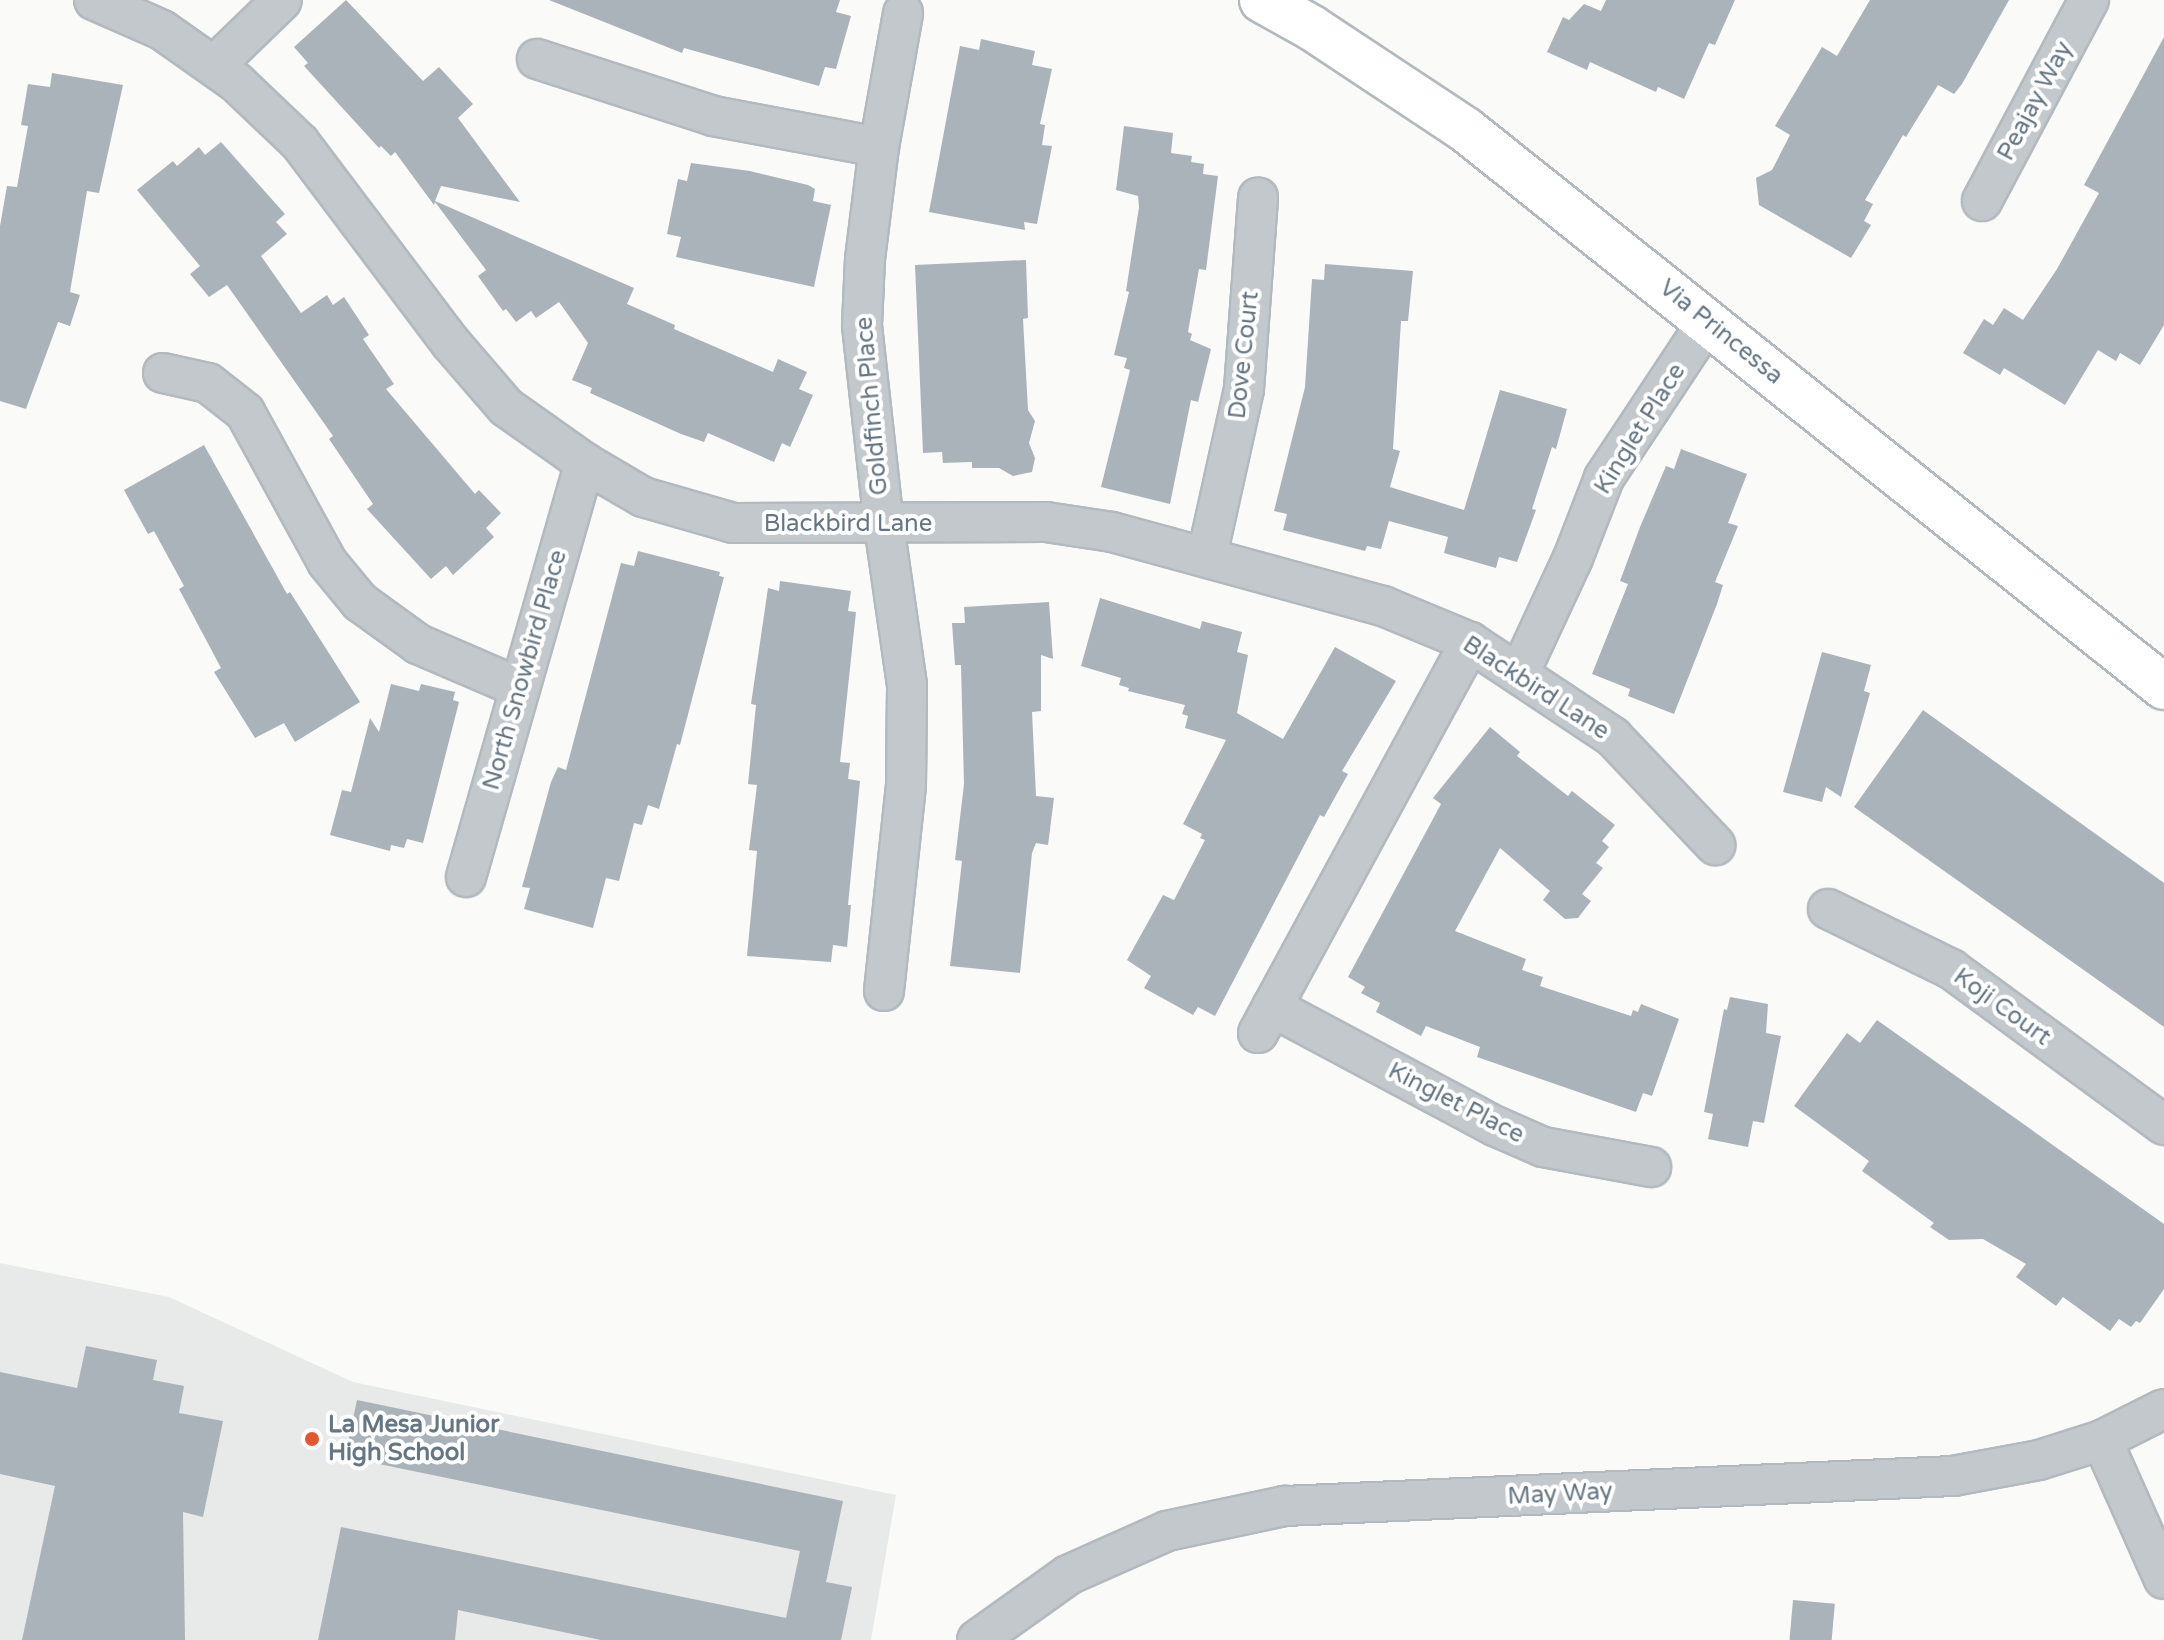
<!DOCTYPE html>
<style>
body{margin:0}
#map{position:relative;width:2164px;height:1640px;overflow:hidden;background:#fafaf8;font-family:"Varela Round",sans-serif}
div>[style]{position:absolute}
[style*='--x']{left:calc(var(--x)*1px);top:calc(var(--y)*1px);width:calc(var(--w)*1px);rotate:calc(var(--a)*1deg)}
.built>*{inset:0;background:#e8e9e9}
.building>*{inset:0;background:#aab3b9;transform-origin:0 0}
.roads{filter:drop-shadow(2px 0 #b3babf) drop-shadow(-2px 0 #b3babf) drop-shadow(0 2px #b3babf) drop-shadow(0 -2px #b3babf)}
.street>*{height:38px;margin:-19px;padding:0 19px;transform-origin:19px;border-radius:19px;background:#c3c8cc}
.secondary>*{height:44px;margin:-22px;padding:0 22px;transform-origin:22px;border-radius:22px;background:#fff}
.dots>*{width:22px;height:22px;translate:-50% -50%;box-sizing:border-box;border:4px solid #fff;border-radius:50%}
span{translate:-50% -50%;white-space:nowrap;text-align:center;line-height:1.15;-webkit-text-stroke:8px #fff;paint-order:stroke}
.street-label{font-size:24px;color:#657683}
.poi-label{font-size:24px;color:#657683;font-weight:700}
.left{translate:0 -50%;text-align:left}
</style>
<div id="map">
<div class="built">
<div style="clip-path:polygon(0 1263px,169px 1297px,353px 1382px,896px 1495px,871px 1640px,0 1640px)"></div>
</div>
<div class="building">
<div style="clip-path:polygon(346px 0,423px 81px,439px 67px,473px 104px,458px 118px,520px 202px,441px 186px,435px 201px,634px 288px,627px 304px,675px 325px,674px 329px,773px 372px,778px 359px,807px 372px,799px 389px,813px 395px,790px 447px,782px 443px,774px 462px,708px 433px,704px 442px,681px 434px,590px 393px,592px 388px,572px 380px,588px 343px,559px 302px,536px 318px,531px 311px,516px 322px,506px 309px,503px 311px,478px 276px,486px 270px,435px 202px,434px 205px,395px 152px,391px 156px,381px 146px,379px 148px,304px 66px,308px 63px,294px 47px)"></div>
<div style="clip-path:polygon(549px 0,840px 0,836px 12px,851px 16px,836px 69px,825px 67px,819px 86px,684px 48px,682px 53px)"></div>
<div style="clip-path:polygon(1606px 0,1735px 0,1715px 45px,1709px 43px,1684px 99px,1658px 87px,1656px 92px,1590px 62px,1587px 70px,1547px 52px,1563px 17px,1569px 20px,1584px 4px,1601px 11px)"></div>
<div style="clip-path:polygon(1870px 0,2009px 0,1962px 84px,1954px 94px,1938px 85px,1906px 137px,1903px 135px,1865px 200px,1873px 204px,1864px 221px,1871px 225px,1851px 258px,1759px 205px,1756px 178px,1772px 170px,1790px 135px,1775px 126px,1822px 47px,1837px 56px)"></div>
<div style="clip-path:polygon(2164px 37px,2164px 325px,2140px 365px,2120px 353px,2116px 361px,2098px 350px,2065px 405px,2004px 368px,2000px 375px,1963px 353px,1984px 319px,1993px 325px,2004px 308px,2023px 320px,2057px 269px,2099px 193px,2084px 185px)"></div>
<div style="clip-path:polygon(981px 39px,1035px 51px,1032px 65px,1052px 69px,1040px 124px,1045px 125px,1042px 145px,1052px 146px,1037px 224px,1024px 222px,1025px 230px,929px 212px,960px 46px,979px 50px)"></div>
<div style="clip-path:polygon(52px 73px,123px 85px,99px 193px,87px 191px,70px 292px,80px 295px,70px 326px,58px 322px,26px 409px,0 401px,0 226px,7px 186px,17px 187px,28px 126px,21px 125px,28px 84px,50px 87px)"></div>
<div style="clip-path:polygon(1124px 126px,1173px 133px,1171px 153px,1192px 156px,1191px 162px,1204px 164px,1203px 174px,1218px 176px,1206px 270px,1199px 269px,1188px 332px,1192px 334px,1190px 340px,1211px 349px,1198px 402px,1191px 400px,1170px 504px,1101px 487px,1130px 370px,1124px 368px,1127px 358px,1114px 355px,1129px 292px,1126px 291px,1139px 207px,1138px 196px,1116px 190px)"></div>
<div style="clip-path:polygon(221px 142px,285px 214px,276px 222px,287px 234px,261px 256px,301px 313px,327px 295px,333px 305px,344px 297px,369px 335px,363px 339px,394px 384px,386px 389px,475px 494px,479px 490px,501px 513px,486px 528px,494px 537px,453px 575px,446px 566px,431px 579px,367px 509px,373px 504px,329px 439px,333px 436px,227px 285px,209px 297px,190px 274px,200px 266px,137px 190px,173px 161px,177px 166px,199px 147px,205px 155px)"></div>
<div style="clip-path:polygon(691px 163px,750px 171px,808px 185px,815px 189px,813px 201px,831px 205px,814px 287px,676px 257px,681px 237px,667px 234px,678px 179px,687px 181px)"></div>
<div style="clip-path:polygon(1026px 260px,1028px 318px,1023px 319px,1028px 410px,1035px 421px,1029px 443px,1035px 458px,1032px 472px,1013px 476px,999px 468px,972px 468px,972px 462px,943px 463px,942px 452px,923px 453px,915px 265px)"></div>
<div style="clip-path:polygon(1325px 264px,1413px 271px,1408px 321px,1401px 321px,1393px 449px,1400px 451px,1390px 487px,1464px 510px,1500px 390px,1567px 409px,1556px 449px,1552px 447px,1532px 509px,1536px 510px,1517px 562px,1499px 557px,1496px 568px,1444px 553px,1448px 537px,1389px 521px,1381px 549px,1367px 546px,1365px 551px,1283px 530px,1287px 514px,1274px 511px,1305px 387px,1312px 279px,1324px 280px)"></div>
<div style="clip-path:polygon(204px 445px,287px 594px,290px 592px,360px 702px,295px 742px,284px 723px,255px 738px,214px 672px,221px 668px,179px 589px,184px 586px,154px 531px,148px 534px,124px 490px)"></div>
<div style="clip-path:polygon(1681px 449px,1747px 474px,1728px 523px,1738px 526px,1715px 582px,1723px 585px,1717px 604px,1674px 714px,1628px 696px,1630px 689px,1592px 674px,1628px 584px,1620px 581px,1640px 527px,1666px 466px,1674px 469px)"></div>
<div style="clip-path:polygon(638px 551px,720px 572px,719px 576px,724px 577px,680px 745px,677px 744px,659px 809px,648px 805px,642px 825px,634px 823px,619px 881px,606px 878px,593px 928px,524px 909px,530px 888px,522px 887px,551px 782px,558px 767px,566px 770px,621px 563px,634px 566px)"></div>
<div style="clip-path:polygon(780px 581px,851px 591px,848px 611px,856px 612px,840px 762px,850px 763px,848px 779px,860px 781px,848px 905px,851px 905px,847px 947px,833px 945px,831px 962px,747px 956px,757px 851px,749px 850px,757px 785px,748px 784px,756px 705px,751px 704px,768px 588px,779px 591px)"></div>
<div style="clip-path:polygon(1100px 598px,1200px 629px,1202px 621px,1242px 632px,1237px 652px,1248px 655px,1237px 713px,1283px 739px,1335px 647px,1396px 681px,1342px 771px,1348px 774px,1324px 817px,1320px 815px,1215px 1016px,1198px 1007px,1193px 1015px,1144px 988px,1151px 976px,1127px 960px,1163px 895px,1174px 900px,1205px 840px,1200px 838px,1202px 834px,1183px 824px,1226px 740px,1185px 728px,1188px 716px,1182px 714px,1185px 705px,1128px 691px,1129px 688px,1119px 685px,1121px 678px,1081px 666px)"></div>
<div style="clip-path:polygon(1049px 602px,1053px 659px,1041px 655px,1041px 711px,1032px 712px,1036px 796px,1054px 798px,1048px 845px,1036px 843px,1032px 853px,1020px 973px,950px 966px,962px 861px,955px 860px,964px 784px,961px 665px,955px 665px,952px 623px,965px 623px,964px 607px)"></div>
<div style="clip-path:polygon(1822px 652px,1871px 665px,1864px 691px,1870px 693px,1841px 797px,1826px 787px,1822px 802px,1783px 792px)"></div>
<div style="clip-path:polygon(391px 684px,419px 691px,421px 684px,455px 692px,453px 700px,459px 702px,423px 843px,407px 839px,404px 848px,391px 845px,390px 851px,330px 835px,342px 790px,351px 792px,370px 718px,379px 732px)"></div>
<div style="clip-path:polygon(1923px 710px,2164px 883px,2164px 1027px,1854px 807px)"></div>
<div style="clip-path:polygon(1490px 727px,1520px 752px,1517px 756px,1568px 796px,1572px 791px,1615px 825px,1602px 841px,1609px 847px,1596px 863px,1603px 868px,1582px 894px,1591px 901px,1578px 918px,1565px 919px,1543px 900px,1550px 891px,1500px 848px,1455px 931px,1526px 959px,1522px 970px,1543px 977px,1540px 986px,1631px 1016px,1633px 1010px,1638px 1012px,1641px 1004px,1679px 1019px,1652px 1096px,1643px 1093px,1636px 1112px,1477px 1057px,1480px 1047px,1426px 1026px,1421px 1036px,1376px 1012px,1380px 1003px,1361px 993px,1365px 987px,1348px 977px,1441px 804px,1433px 798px)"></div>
<div style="clip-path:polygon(1730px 997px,1768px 1004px,1766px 1033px,1781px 1036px,1764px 1123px,1753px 1121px,1748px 1147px,1708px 1139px,1713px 1114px,1704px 1112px,1724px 1009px,1727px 1010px)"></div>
<div style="clip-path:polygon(1877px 1020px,2164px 1224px,2164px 1289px,2140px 1323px,2136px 1321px,2131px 1327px,2119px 1319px,2110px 1331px,2063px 1297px,2056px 1306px,2016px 1277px,2026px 1264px,1983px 1239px,1949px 1240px,1930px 1227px,1934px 1223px,1862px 1171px,1869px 1161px,1794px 1106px,1847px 1033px,1860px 1043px)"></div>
<div style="clip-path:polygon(86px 1346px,157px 1360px,153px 1380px,184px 1386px,179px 1413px,223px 1421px,203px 1517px,183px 1512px,185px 1640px,22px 1640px,55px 1486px,0 1474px,0 1372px,77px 1388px)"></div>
<div style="clip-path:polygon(357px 1400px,843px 1501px,826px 1582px,852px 1587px,841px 1640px,601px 1640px,458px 1610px,455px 1640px,318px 1640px,341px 1527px,786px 1618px,800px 1551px,345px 1457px)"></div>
<div style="left:1793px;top:1600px;width:42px;height:40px;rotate:5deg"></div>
</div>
<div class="roads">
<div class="street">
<div style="--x:94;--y:0;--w:74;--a:23.8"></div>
<div style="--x:162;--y:30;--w:92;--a:35.2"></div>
<div style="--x:237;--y:83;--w:87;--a:43.6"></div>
<div style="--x:300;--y:143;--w:249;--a:53"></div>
<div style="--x:450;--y:342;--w:86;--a:49.3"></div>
<div style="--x:506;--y:407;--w:97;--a:35.3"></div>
<div style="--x:585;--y:463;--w:67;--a:30.4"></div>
<div style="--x:643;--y:497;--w:94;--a:16.1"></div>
<div style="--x:733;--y:523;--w:313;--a:-0.2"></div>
<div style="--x:1046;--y:522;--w:67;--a:8.6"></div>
<div style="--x:1112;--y:532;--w:281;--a:15.3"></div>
<div style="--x:1383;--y:606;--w:94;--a:22.5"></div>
<div style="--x:1470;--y:642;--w:172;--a:33.6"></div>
<div style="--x:1613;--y:737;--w:149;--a:46.6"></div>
<div style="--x:537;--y:59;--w:185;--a:17.9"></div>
<div style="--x:713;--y:116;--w:169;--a:10.6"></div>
<div style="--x:215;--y:65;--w:93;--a:-44.1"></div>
<div style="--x:1982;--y:201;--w:228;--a:-62"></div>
<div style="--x:163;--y:373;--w:46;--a:12.5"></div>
<div style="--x:208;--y:383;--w:47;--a:38.1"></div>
<div style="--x:245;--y:412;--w:171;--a:61.3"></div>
<div style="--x:327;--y:562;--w:52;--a:50.5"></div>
<div style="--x:360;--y:602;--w:72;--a:35.9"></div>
<div style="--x:418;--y:644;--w:111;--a:23.3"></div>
<div style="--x:1207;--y:556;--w:171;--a:-77.5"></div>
<div style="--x:1244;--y:389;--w:192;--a:-85.8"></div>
<div style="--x:1520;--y:672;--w:126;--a:-65.1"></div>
<div style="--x:1573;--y:558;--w:86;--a:-68.8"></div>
<div style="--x:1604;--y:478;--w:188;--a:-56.5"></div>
<div style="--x:466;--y:877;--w:431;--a:-74"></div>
<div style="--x:1828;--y:909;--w:137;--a:26"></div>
<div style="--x:1951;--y:969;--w:264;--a:36.2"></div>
<div style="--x:884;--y:991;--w:207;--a:-83.9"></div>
<div style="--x:906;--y:785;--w:100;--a:-89.4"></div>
<div style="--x:907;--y:685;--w:162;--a:-98.2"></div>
<div style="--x:884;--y:525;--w:201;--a:-96.3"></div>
<div style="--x:862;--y:325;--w:66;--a:-87.4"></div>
<div style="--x:865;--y:259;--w:113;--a:-82.9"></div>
<div style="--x:879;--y:147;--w:136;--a:-79.8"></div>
<div style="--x:1272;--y:1007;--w:253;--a:28.1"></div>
<div style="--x:1495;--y:1126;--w:52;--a:23.6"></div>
<div style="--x:1543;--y:1147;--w:110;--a:10.5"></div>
<div style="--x:1258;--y:1033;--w:445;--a:-61.5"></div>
<div style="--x:2102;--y:1440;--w:152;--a:66"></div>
<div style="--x:977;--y:1640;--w:112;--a:-35.5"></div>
<div style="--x:1068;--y:1575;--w:108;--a:-24"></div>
<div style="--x:1167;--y:1531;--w:121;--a:-12"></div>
<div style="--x:1285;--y:1506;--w:669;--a:-2.57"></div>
<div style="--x:1953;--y:1476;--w:87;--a:-10.5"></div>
<div style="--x:2039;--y:1460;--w:66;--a:-17.6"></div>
<div style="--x:2102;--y:1440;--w:69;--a:-26.6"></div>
</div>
<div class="secondary">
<div style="--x:1262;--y:0;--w:57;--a:29.2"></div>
<div style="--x:1312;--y:28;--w:185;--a:33.5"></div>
<div style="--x:1466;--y:130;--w:893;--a:38.59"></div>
</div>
</div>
<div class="dots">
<div style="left:312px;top:1439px;background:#e4572e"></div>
</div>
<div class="street-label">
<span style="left:2035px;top:101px;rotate:-62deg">Peajay Way</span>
<span style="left:1721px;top:332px;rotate:39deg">Via Princessa</span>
<span style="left:1244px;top:355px;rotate:-84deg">Dove Court</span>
<span style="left:872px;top:406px;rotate:-95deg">Goldfinch Place</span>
<span style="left:1640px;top:429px;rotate:-58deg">Kinglet Place</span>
<span style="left:848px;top:524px">Blackbird Lane</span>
<span style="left:525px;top:670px;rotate:-74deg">North Snowbird Place</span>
<span style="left:1536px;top:688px;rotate:33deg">Blackbird Lane</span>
<span style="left:2002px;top:1007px;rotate:36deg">Koji Court</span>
<span style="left:1456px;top:1103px;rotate:27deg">Kinglet Place</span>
<span style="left:1560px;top:1494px;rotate:-3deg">May Way</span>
</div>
<div class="poi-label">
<span class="left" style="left:328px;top:1439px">La Mesa Junior<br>High School</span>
</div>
</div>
